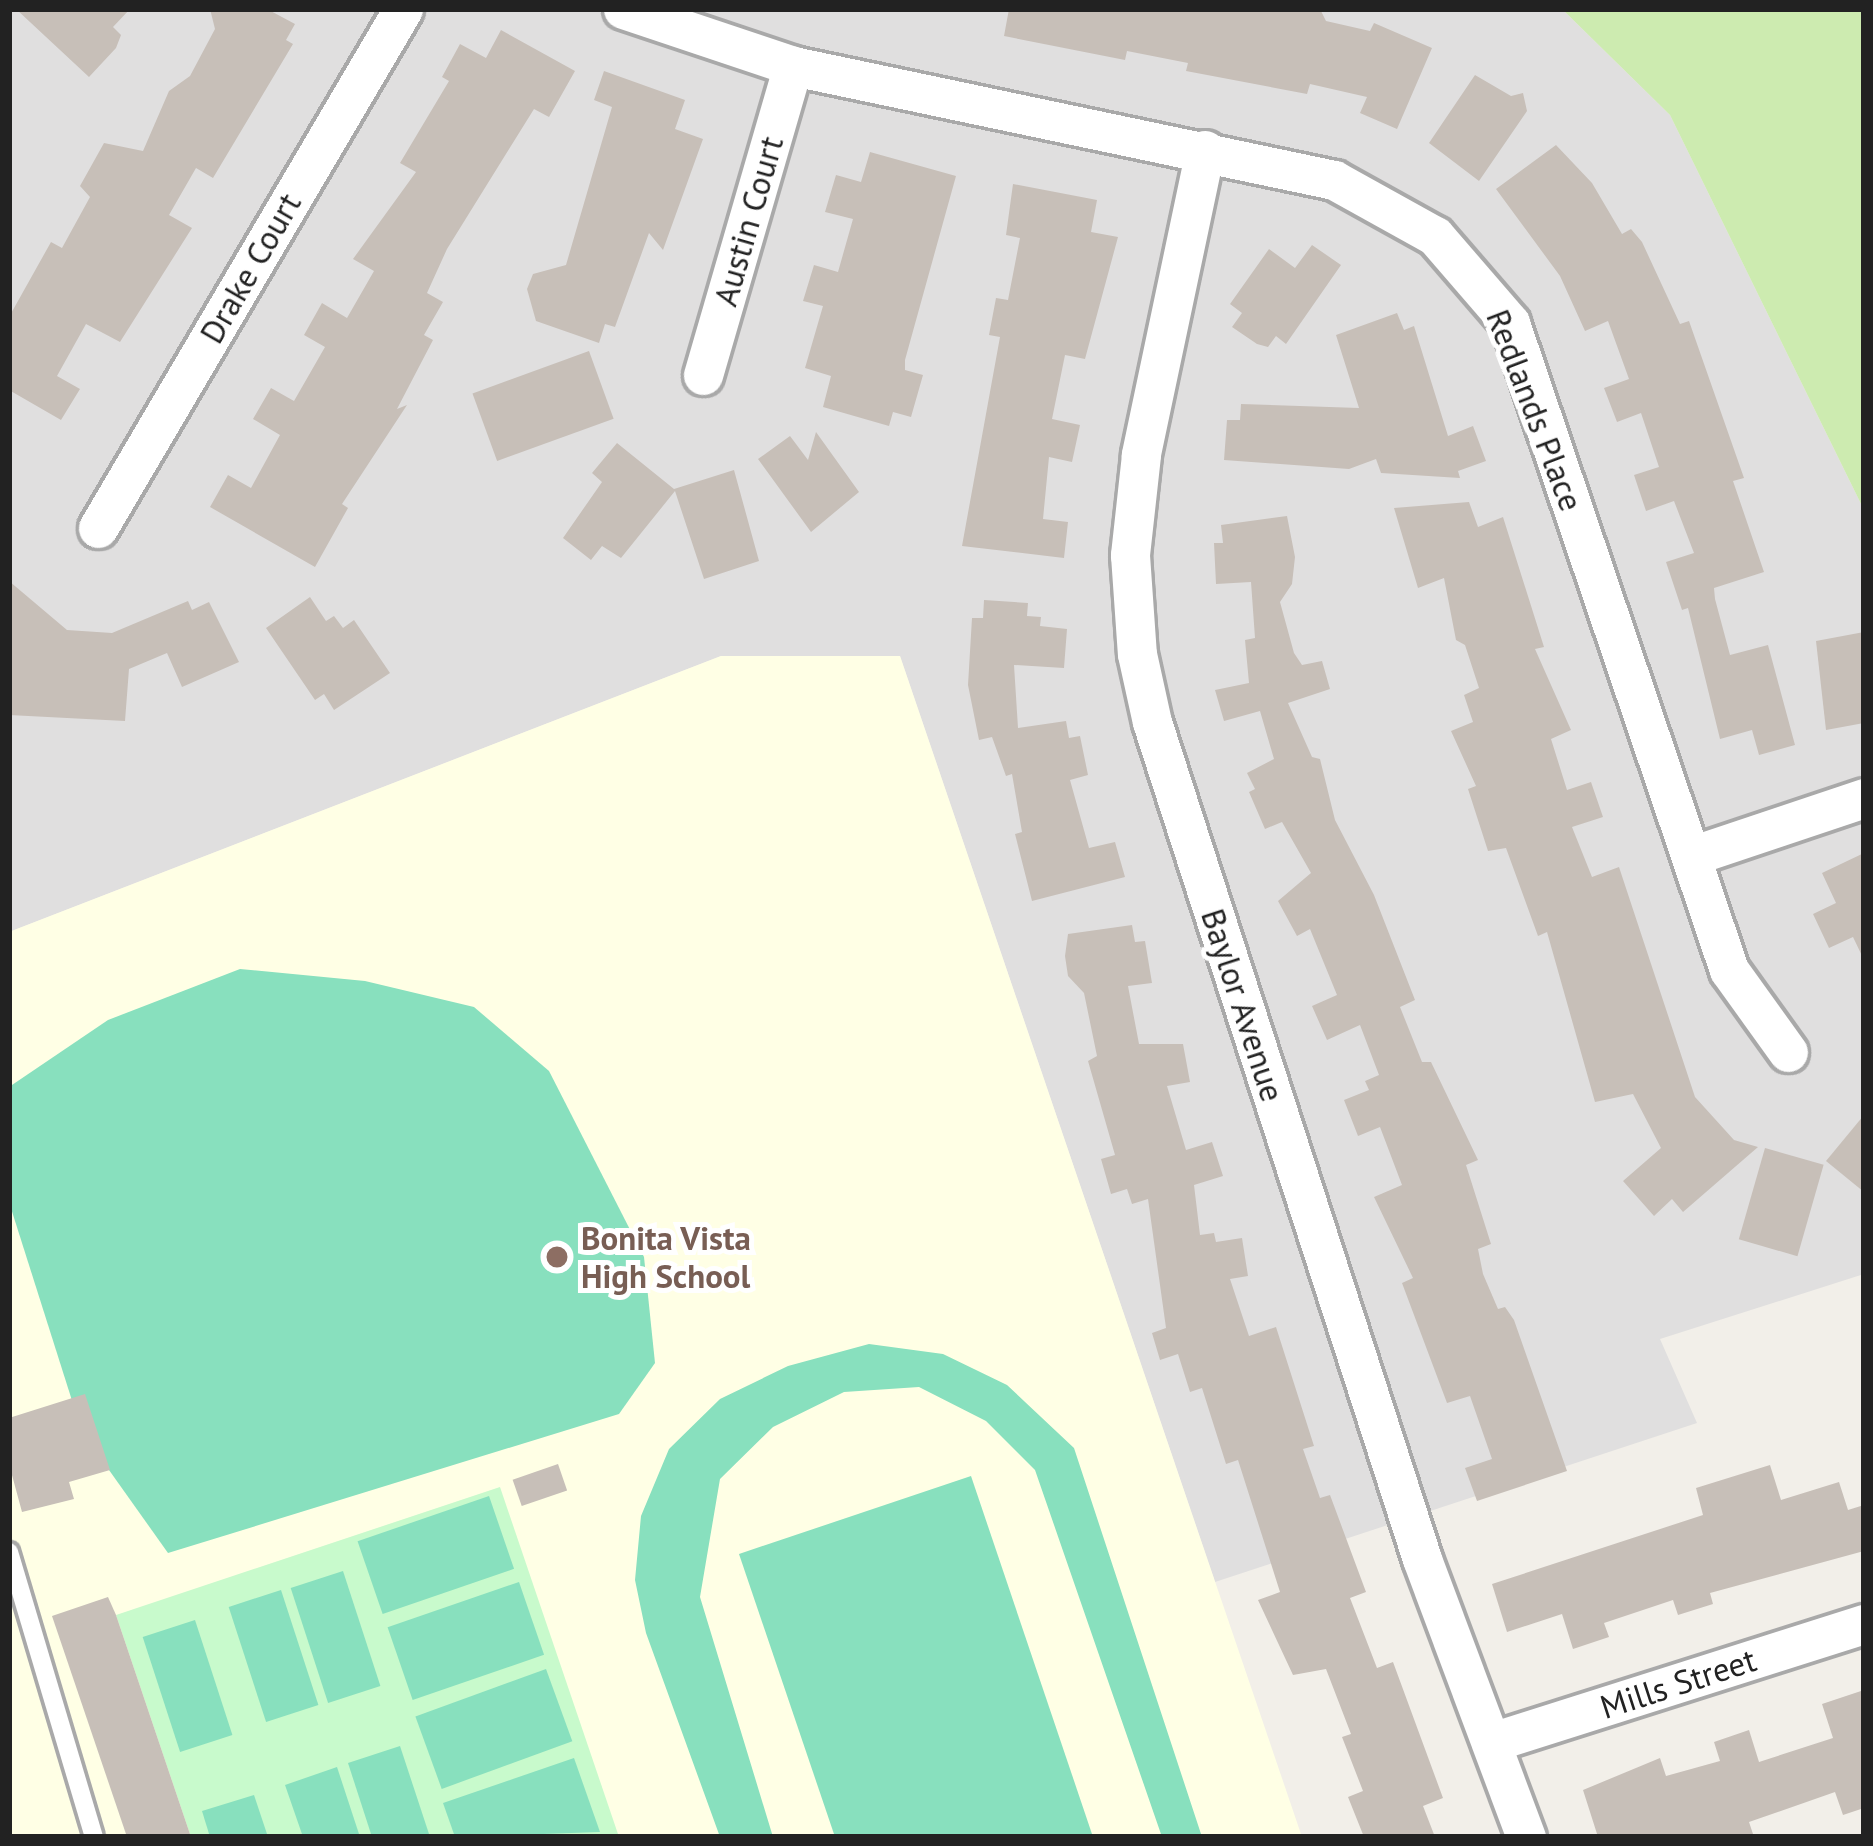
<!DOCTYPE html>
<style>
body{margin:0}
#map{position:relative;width:1873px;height:1846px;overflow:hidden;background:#f2efe9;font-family:"PT Sans",sans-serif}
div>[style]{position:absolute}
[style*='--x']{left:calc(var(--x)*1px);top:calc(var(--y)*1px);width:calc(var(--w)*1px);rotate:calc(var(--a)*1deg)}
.residential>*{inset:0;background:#e0dfdf}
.education>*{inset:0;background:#ffffe5}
.grass>*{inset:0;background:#cdebb0}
.park>*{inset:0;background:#c8facc}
.pitch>*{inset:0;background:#88e0be;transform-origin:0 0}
.building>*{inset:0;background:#c7bfb8;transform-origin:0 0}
.roads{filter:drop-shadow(3px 0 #a9a9a9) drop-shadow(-3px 0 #a9a9a9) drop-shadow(0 3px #a9a9a9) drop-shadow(0 -3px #a9a9a9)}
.service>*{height:18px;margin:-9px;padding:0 9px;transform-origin:9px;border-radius:9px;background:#fff}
.minor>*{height:39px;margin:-19.5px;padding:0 19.5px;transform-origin:19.5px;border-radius:19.5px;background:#fff}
.dots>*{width:33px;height:33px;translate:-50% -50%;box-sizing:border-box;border:6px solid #fff;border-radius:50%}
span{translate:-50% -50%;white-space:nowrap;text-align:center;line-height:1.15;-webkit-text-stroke:10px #fff;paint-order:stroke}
.street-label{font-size:33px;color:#222}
.education-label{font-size:33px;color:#785e54;font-weight:700}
.left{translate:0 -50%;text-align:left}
.frame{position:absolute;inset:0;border:12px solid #222;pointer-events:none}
</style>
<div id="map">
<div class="residential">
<div style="clip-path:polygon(9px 9px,1562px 9px,1670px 115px,1864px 510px,1864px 1274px,1660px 1339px,1697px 1423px,1215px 1582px,900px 656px,721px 656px,9px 932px)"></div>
</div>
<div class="education">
<div style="clip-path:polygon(721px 656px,900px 656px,1302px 1837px,9px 1837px,9px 932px)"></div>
</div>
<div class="grass">
<div style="clip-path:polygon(1562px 9px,1864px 9px,1864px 510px,1670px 115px)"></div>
</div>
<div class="park">
<div style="clip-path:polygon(500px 1487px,619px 1837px,191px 1837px,116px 1615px)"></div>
</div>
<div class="pitch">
<div style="clip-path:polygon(240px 969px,365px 981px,474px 1007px,549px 1071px,644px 1257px,655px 1363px,619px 1414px,168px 1553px,82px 1432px,9px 1202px,9px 1087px,108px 1020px)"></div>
<div style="clip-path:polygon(869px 1344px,943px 1354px,1007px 1385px,1074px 1448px,1202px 1837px,1162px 1837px,1035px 1470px,986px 1421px,919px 1387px,844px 1392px,773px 1427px,720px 1479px,700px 1597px,773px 1837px,720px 1837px,646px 1633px,635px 1580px,641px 1516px,669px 1449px,720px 1399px,788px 1366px)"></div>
<div style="clip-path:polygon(971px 1476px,1093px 1837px,835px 1837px,739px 1554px)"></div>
<div style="left:489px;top:1496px;width:77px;height:139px;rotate:71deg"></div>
<div style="left:343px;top:1571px;width:121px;height:55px;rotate:72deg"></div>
<div style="left:519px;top:1582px;width:77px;height:139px;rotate:71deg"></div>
<div style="left:281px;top:1590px;width:121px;height:55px;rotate:72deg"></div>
<div style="left:195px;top:1620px;width:121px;height:55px;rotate:72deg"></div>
<div style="left:546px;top:1669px;width:77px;height:139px;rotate:70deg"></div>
<div style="clip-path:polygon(400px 1746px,430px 1837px,372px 1837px,348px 1763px)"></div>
<div style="clip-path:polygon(574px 1758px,600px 1832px,455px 1837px,443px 1803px)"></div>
<div style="clip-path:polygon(337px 1767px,360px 1837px,303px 1837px,285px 1785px)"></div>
<div style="clip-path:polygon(254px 1795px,268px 1837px,210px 1837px,202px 1811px)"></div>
</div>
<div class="building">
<div style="clip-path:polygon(16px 9px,130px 9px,113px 27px,121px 35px,116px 48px,89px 77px)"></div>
<div style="clip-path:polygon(210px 9px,267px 9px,295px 24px,286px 40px,293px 44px,213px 178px,196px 168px,169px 215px,192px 228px,120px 342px,86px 324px,57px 376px,80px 389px,61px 420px,9px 390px,9px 317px,51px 242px,62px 248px,90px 197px,80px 186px,104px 143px,143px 151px,169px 91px,190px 76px,215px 29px)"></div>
<div style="clip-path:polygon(1009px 9px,1320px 9px,1326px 21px,1370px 31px,1374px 23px,1432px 48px,1397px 129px,1360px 113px,1367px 97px,1310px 84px,1307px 94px,1186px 71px,1188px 63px,1127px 51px,1125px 60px,1004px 36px)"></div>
<div style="clip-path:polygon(501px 30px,575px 71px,549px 117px,534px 109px,447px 249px,427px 293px,443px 302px,424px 335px,433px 340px,397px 409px,407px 405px,342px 504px,348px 508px,315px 567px,210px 507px,228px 475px,251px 488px,280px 435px,253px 419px,271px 388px,294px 401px,325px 347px,304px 335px,322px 303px,347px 318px,374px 271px,353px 259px,416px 172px,400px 163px,449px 81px,442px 77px,460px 44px,486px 58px)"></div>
<div style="clip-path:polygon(604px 71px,685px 100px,675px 129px,703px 139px,663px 250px,649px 233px,615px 327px,605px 324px,599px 343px,536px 321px,527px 289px,533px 274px,566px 265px,612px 107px,594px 100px)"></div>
<div style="clip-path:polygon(1475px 75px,1511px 96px,1523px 93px,1527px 111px,1479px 181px,1429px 143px)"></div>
<div style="clip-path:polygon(1556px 145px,1592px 183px,1622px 234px,1631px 229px,1642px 242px,1680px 324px,1689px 321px,1744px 478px,1733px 481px,1764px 572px,1714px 588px,1715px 599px,1730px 655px,1768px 645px,1795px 745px,1759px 755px,1752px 730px,1720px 739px,1688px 608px,1682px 610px,1666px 562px,1694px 553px,1674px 501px,1646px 511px,1634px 475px,1659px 467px,1641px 413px,1617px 422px,1604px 388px,1629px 379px,1608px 321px,1585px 331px,1560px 276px,1496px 189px)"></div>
<div style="clip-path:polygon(870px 152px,956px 176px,905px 360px,905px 370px,923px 375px,911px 417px,893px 412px,889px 426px,823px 407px,831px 376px,805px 368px,823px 306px,803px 301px,814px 265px,838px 272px,853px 219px,825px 212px,836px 175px,861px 182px)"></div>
<div style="clip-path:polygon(1013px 184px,1097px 200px,1091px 232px,1118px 237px,1085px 359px,1065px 355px,1052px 419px,1080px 425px,1072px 462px,1049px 457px,1043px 519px,1068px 522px,1064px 558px,962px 546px,1000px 337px,989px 335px,996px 298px,1008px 300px,1020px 238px,1006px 235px)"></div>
<div style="clip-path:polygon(1312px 245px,1341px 265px,1286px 344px,1276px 336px,1268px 347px,1257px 344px,1232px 327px,1242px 313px,1230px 304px,1269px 249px,1295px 268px)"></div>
<div style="clip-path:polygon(1397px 313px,1404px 330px,1414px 326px,1448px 436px,1473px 426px,1486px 461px,1458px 471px,1460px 478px,1381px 473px,1376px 459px,1349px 469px,1224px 460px,1227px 420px,1240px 420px,1241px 404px,1359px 408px,1336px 335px)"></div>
<div style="left:589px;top:351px;width:72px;height:124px;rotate:70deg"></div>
<div style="clip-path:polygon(816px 432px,859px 492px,811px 532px,758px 459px,790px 436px,808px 460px)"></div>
<div style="clip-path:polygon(617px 443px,674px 489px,734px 470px,759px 561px,704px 579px,675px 491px,621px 558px,602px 546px,591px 560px,563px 538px,602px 482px,592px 473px)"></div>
<div style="clip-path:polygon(1469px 502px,1478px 527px,1503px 517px,1544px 647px,1535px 649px,1571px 730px,1551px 739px,1567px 790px,1591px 782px,1603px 817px,1572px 827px,1592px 877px,1619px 867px,1695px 1097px,1734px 1140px,1758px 1147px,1683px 1212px,1672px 1199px,1654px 1216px,1623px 1181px,1661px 1148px,1633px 1094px,1595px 1102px,1547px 932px,1538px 936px,1506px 848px,1488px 851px,1468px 789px,1476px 786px,1451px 731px,1473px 722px,1464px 695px,1479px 688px,1465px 645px,1456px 640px,1444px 578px,1418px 588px,1394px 508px)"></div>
<div style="clip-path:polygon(1287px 516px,1295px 557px,1292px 584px,1280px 602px,1294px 653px,1302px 665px,1322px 661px,1330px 689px,1288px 703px,1312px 757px,1320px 759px,1335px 820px,1374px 895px,1415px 1000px,1400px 1007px,1422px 1062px,1431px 1062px,1478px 1160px,1466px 1165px,1491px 1244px,1478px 1249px,1483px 1274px,1498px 1309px,1505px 1307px,1514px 1320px,1567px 1471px,1477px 1501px,1465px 1468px,1492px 1459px,1470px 1396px,1447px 1403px,1402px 1283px,1413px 1278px,1374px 1197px,1402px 1185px,1380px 1127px,1358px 1136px,1344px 1100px,1369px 1090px,1365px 1081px,1379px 1075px,1360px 1025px,1327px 1040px,1312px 1006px,1337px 995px,1310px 929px,1297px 936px,1278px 901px,1311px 873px,1282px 822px,1265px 829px,1249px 792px,1255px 789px,1247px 773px,1274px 759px,1260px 711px,1224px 721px,1215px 690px,1249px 683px,1245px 640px,1255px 638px,1251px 582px,1216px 584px,1214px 543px,1223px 543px,1221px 525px)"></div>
<div style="clip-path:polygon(9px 581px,67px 630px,112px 633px,188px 601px,192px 610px,209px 602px,239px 662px,182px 687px,167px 653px,129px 669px,125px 721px,9px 715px)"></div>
<div style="clip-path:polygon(310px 597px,326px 621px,334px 616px,343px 628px,354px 620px,390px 673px,334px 710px,324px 694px,315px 700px,266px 628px)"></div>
<div style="clip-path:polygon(984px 600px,1028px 603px,1027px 616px,1041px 617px,1040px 626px,1067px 629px,1064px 668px,1014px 665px,1018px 728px,1066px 721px,1069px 738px,1080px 736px,1088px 775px,1070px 780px,1089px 848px,1115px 842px,1125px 877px,1032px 901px,1015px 834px,1022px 832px,1012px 774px,1006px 776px,992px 737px,979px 740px,968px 685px,972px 618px,983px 618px)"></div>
<div style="clip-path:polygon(1864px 632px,1864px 723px,1826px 730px,1816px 641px)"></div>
<div style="clip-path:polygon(1864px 853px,1864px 960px,1853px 937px,1829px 948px,1813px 914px,1836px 903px,1822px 873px)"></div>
<div style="clip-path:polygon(1132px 925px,1135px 942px,1145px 941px,1152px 983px,1128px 986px,1139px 1044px,1183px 1044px,1190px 1082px,1167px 1086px,1186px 1150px,1212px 1142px,1223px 1176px,1194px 1185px,1200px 1235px,1214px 1233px,1216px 1242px,1242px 1238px,1248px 1276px,1230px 1279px,1249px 1336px,1276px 1327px,1314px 1446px,1303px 1449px,1320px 1498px,1330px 1495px,1366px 1592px,1350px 1598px,1377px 1668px,1393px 1662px,1443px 1798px,1423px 1806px,1435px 1837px,1364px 1837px,1348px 1797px,1363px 1791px,1342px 1737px,1351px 1734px,1326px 1669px,1293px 1675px,1258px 1600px,1280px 1592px,1238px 1460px,1226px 1464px,1202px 1388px,1190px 1392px,1178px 1354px,1160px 1360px,1152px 1333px,1166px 1328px,1148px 1199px,1132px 1204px,1127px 1189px,1111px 1194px,1101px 1159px,1115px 1155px,1088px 1061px,1097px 1056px,1084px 993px,1068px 976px,1065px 956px,1068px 934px)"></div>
<div style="clip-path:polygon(1864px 1115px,1864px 1192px,1826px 1161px)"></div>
<div style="left:1765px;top:1148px;width:61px;height:95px;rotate:16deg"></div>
<div style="clip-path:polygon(85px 1394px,110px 1470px,69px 1482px,74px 1499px,22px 1512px,9px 1464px,9px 1418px)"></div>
<div style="left:558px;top:1464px;width:28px;height:48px;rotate:71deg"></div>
<div style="clip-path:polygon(1770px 1465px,1781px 1500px,1839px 1482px,1848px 1510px,1864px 1505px,1864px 1551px,1710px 1593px,1713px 1604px,1678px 1615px,1673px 1600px,1604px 1623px,1609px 1637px,1573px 1649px,1562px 1614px,1507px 1632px,1492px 1584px,1703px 1515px,1696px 1488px)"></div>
<div style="clip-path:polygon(108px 1597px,116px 1615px,191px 1837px,127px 1837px,52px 1616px)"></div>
<div style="clip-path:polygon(1864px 1690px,1864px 1808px,1843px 1815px,1835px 1792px,1749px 1822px,1754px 1837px,1598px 1837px,1583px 1790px,1660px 1758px,1666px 1776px,1720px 1761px,1714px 1742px,1749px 1730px,1759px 1762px,1833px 1738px,1822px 1704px)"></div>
</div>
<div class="roads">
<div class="service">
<div style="--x:9;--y:1552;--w:297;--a:73.4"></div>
</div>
<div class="minor">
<div style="--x:623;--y:9;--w:179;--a:18.5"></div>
<div style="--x:793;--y:66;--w:553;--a:11.9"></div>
<div style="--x:1334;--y:180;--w:115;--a:29"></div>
<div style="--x:1435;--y:236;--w:115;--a:49.2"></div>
<div style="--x:1510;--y:323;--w:683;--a:71.3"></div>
<div style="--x:1729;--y:970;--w:101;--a:54.3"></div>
<div style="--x:1205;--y:150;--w:312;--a:101.9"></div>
<div style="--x:1141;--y:455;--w:101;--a:96.3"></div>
<div style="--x:1130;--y:555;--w:99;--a:86"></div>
<div style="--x:1137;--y:654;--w:70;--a:77.6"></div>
<div style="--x:1152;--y:722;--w:879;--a:72.12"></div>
<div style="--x:1422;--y:1559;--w:297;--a:69.5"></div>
<div style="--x:703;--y:375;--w:322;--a:-73.8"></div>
<div style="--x:98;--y:528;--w:602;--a:-59.56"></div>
<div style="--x:1691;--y:856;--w:182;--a:-18.5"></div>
<div style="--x:1492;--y:1742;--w:390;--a:-17.6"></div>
</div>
</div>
<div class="dots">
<div style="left:557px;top:1257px;background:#8d6e63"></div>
</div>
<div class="street-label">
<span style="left:748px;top:221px;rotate:-74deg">Austin Court</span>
<span style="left:250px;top:268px;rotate:-60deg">Drake Court</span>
<span style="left:1535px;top:410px;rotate:69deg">Redlands Place</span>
<span style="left:1243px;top:1005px;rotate:72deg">Baylor Avenue</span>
<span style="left:1678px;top:1683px;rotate:-18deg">Mills Street</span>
</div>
<div class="education-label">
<span class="left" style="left:581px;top:1257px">Bonita Vista<br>High School</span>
</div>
<div class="frame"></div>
</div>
